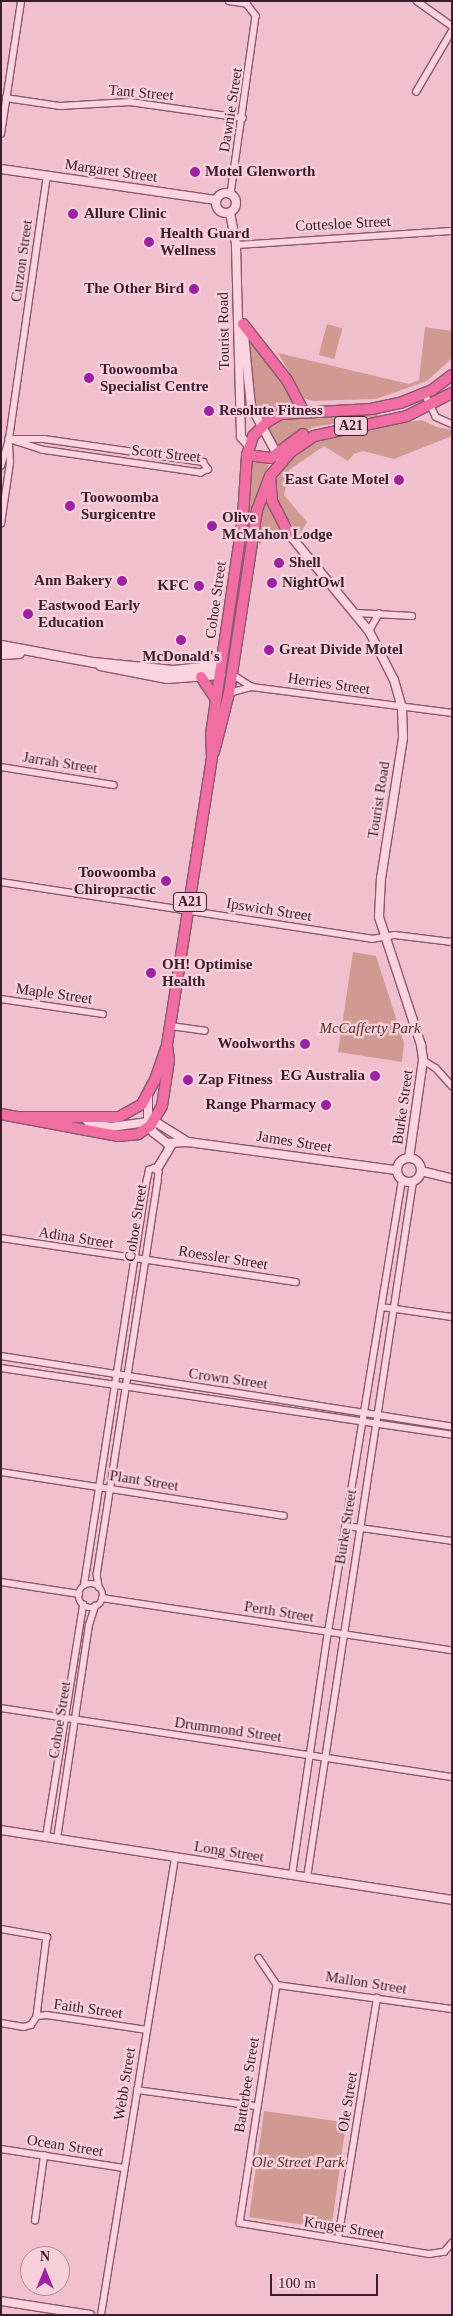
<!DOCTYPE html>
<style>
body{margin:0}
#map{position:relative;width:453px;height:2316px;overflow:hidden;background:#f1c0cf;font-family:Georgia,serif}
div>[style]{position:absolute}
[style*='--x']{left:calc(var(--x)*1px);top:calc(var(--y)*1px);width:calc(var(--w)*1px);rotate:calc(var(--a)*1deg)}
.green>*{inset:0;background:#d09a93;transform-origin:0 0}
.roads{filter:drop-shadow(1px 0 #8c566f) drop-shadow(-1px 0 #8c566f) drop-shadow(0 1px #8c566f) drop-shadow(0 -1px #8c566f)}
.minor>*{height:5.5px;margin:-2.75px;padding:0 2.75px;transform-origin:2.75px;border-radius:2.75px;background:#fbd4e0}
.minor>.ring{margin:-2.75px;padding:0;box-sizing:content-box;background:none;border:5.5px solid #fbd4e0;border-radius:50%}
.tertiary>*{height:8px;margin:-4px;padding:0 4px;transform-origin:4px;border-radius:4px;background:#fbd4e0}
.tertiary>.ring{margin:-4px;padding:0;box-sizing:content-box;background:none;border:8px solid #fbd4e0;border-radius:50%}
.secondary>*{height:9px;margin:-4.5px;padding:0 4.5px;transform-origin:4.5px;border-radius:4.5px;background:#fbd4e0}
.trunk>*{height:10px;margin:-5px;padding:0 5px;transform-origin:5px;border-radius:5px;background:#f06ea2}
.dots>*{width:14px;height:14px;translate:-50% -50%;box-sizing:border-box;border:2px solid #f8d0dc;border-radius:50%}
span{translate:-50% -50%;white-space:nowrap;text-align:center;line-height:1.15;-webkit-text-stroke:4.5px #f8d0dc;paint-order:stroke}
.shield-label span{padding:1px 4px;background:#f8d0dc;border:1px solid;border-radius:4px;-webkit-text-stroke-width:0}
.shield-label{font-size:14px;color:#3a1c2c;font-weight:700}
.street-label{font-size:15px;color:#3a1c2c}
.poi-label{font-size:15px;color:#3a1c2c;font-weight:700}
.left{translate:0 -50%;text-align:left}
.right{translate:-100% -50%;text-align:right}
.park-label{font-size:15px;color:#582f21;font-style:italic}
.frame{position:absolute;inset:0;border:2px solid #3a1c2c;pointer-events:none}
.north{position:absolute;left:20px;top:2246px;width:50px;height:50px;box-sizing:border-box;background:#f8d0dc;border:1px solid #ac8896;border-radius:50%;rotate:0deg;font-size:14px;font-weight:700;line-height:20px;text-align:center;color:#3a1c2c}
.north::after{content:'';display:block;margin:auto;width:18px;height:22px;background:#9e21a0;clip-path:polygon(50% 0,100% 100%,50% 72%,0 100%)}
.scale{position:absolute;left:270px;top:2274px;width:108px;height:22px;box-sizing:border-box;border:2px solid #3a1c2c;border-top:0;padding-left:6px;font-size:15px;line-height:18px;white-space:nowrap;color:#3a1c2c;-webkit-text-stroke:4px #f8d0dc;paint-order:stroke}
</style>
<div id="map">
<div class="green">
<div style="left:327px;top:324px;width:16px;height:32px;rotate:15deg"></div>
<div style="clip-path:polygon(425px 327px,452px 331px,452px 358px,427px 381px,376px 399px,312px 401px,304px 398px,278px 353px,409px 384px,419px 380px)"></div>
<div style="clip-path:polygon(248px 337px,283px 379px,296px 406px,278px 410px,260px 420px,253px 401px)"></div>
<div style="clip-path:polygon(378px 414px,379px 416px,313px 427px,279px 449px,266px 430px,285px 418px)"></div>
<div style="clip-path:polygon(422px 420px,437px 427px,452px 430px,452px 436px,394px 459px,363px 451px,354px 454px,348px 461px,324px 446px,289px 470px,284px 495px,307px 522px,299px 535px,275px 501px,274px 483px,290px 458px,313px 442px,338px 433px)"></div>
<div style="clip-path:polygon(252px 460px,269px 465px,258px 489px,247px 536px)"></div>
<div style="clip-path:polygon(265px 499px,268px 500px,282px 535px,279px 540px,270px 530px,263px 533px,261px 545px,256px 540px)"></div>
<div style="clip-path:polygon(353px 952px,376px 956px,404px 1043px,402px 1062px,338px 1052px)"></div>
<div style="left:264px;top:2111px;width:83px;height:107px;rotate:8deg"></div>
</div>
<div class="roads">
<div class="minor">
<div style="--x:229;--y:1;--w:18;--a:9"></div>
<div style="--x:247;--y:4;--w:15;--a:53"></div>
<div style="--x:256;--y:16;--w:180;--a:98"></div>
<div style="--x:417;--y:1;--w:43;--a:35.5"></div>
<div style="--x:416;--y:92;--w:71;--a:-59.5"></div>
<div style="--x:6;--y:98;--w:55;--a:8.4"></div>
<div style="--x:60;--y:106;--w:70;--a:-3.3"></div>
<div style="--x:130;--y:102;--w:114;--a:8.1"></div>
<div style="--x:1;--y:134;--w:134;--a:-81.4"></div>
<div style="--x:236;--y:245;--w:216;--a:-3.7"></div>
<div style="--x:425;--y:394;--w:25;--a:64"></div>
<div style="--x:436;--y:417;--w:17;--a:24"></div>
<div style="--x:9;--y:439;--w:35;--a:0"></div>
<div style="--x:44;--y:439;--w:161;--a:8.2"></div>
<div style="--x:203;--y:462;--w:9;--a:54"></div>
<div style="--x:208;--y:469;--w:8;--a:150"></div>
<div style="--x:201;--y:473;--w:161;--a:-171.8"></div>
<div style="--x:42;--y:450;--w:35;--a:-162"></div>
<div style="--x:1;--y:466;--w:28;--a:-73"></div>
<div style="--x:9;--y:439;--w:266;--a:-81.8"></div>
<div style="--x:1;--y:524;--w:62;--a:-81.6"></div>
<div style="--x:10;--y:463;--w:19;--a:-93"></div>
<div style="--x:357;--y:613;--w:55;--a:3.1"></div>
<div style="--x:369;--y:631;--w:20;--a:-60"></div>
<div style="--x:232;--y:674;--w:24;--a:33"></div>
<div style="--x:229;--y:693;--w:24;--a:-15"></div>
<div style="--x:252;--y:687;--w:202;--a:7.4"></div>
<div style="--x:1;--y:767;--w:114;--a:9.1"></div>
<div style="--x:1;--y:882;--w:375;--a:8.7"></div>
<div style="--x:372;--y:939;--w:23;--a:-10"></div>
<div style="--x:395;--y:935;--w:57;--a:7"></div>
<div style="--x:1;--y:999;--w:103;--a:8.4"></div>
<div style="--x:171;--y:1026;--w:34;--a:8"></div>
<div style="--x:423;--y:1060;--w:15;--a:32"></div>
<div style="--x:436;--y:1068;--w:24;--a:48"></div>
<div style="--x:1;--y:1238;--w:298;--a:8.5"></div>
<div style="--x:382;--y:1307;--w:71;--a:8.1"></div>
<div style="--x:1;--y:1356;--w:457;--a:8.9"></div>
<div style="--x:1;--y:1368;--w:456;--a:8.4"></div>
<div style="--x:1;--y:1472;--w:286;--a:8.8"></div>
<div style="--x:347;--y:1526;--w:106;--a:8.1"></div>
<div style="--x:1;--y:1582;--w:79;--a:8.7"></div>
<div class="ring" style="left:79px;top:1584px;width:18.5px;height:18.5px"></div>
<div style="--x:84;--y:1585;--w:410;--a:-81.2"></div>
<div style="--x:147;--y:1180;--w:10;--a:-79"></div>
<div style="--x:149;--y:1170;--w:5;--a:-22"></div>
<div style="--x:154;--y:1168;--w:6;--a:39"></div>
<div style="--x:159;--y:1172;--w:10;--a:96"></div>
<div style="--x:158;--y:1182;--w:397;--a:98.8"></div>
<div style="--x:97;--y:1574;--w:13;--a:81"></div>
<div style="--x:102;--y:1598;--w:354;--a:8.5"></div>
<div style="--x:1;--y:1708;--w:456;--a:8.7"></div>
<div style="--x:46;--y:1837;--w:235;--a:-80.9"></div>
<div style="--x:57;--y:1839;--w:216;--a:-81.5"></div>
<div style="--x:89;--y:1625;--w:20;--a:-72"></div>
<div style="--x:292;--y:1875;--w:246;--a:-81.6"></div>
<div style="--x:328;--y:1632;--w:457;--a:-80.7"></div>
<div style="--x:307;--y:1878;--w:704;--a:-81.34"></div>
<div style="--x:1;--y:1929;--w:47;--a:9.9"></div>
<div style="--x:47;--y:1937;--w:80;--a:97.2"></div>
<div style="--x:259;--y:1958;--w:32;--a:56"></div>
<div style="--x:277;--y:1985;--w:241;--a:98.8"></div>
<div style="--x:240;--y:2223;--w:192;--a:9.3"></div>
<div style="--x:429;--y:2254;--w:15;--a:-8"></div>
<div style="--x:444;--y:2252;--w:12;--a:-48"></div>
<div style="--x:277;--y:1985;--w:177;--a:7.8"></div>
<div style="--x:1;--y:2023;--w:23;--a:10"></div>
<div style="--x:24;--y:2027;--w:7;--a:-16"></div>
<div style="--x:31;--y:2025;--w:11;--a:-56"></div>
<div style="--x:37;--y:2016;--w:10;--a:-6"></div>
<div style="--x:47;--y:2015;--w:101;--a:8.5"></div>
<div style="--x:137;--y:2090;--w:120;--a:7.7"></div>
<div style="--x:1;--y:2149;--w:124;--a:8.8"></div>
<div style="--x:35;--y:2221;--w:66;--a:-82.1"></div>
<div style="--x:338;--y:2239;--w:244;--a:-80.8"></div>
<div style="--x:101;--y:2315;--w:464;--a:-80.8"></div>
</div>
<div class="tertiary">
<div style="--x:1;--y:169;--w:217;--a:8.2"></div>
<div class="ring" style="left:216px;top:193px;width:12px;height:12px"></div>
<div style="--x:230;--y:213;--w:33;--a:79"></div>
<div style="--x:236;--y:245;--w:192;--a:88.5"></div>
<div style="--x:241;--y:437;--w:12;--a:48"></div>
<div style="--x:243;--y:325;--w:81;--a:84.4"></div>
<div style="--x:251;--y:406;--w:59;--a:61.7"></div>
<div style="--x:289;--y:534;--w:126;--a:50.5"></div>
<div style="--x:369;--y:631;--w:55;--a:63"></div>
<div style="--x:394;--y:680;--w:29;--a:74"></div>
<div style="--x:402;--y:708;--w:30;--a:88"></div>
<div style="--x:403;--y:738;--w:142;--a:98.9"></div>
<div style="--x:381;--y:878;--w:39;--a:93"></div>
<div style="--x:379;--y:917;--w:135;--a:71.8"></div>
<div style="--x:421;--y:1045;--w:15;--a:82"></div>
<div style="--x:423;--y:1060;--w:99;--a:98.1"></div>
<div style="--x:148;--y:1096;--w:24;--a:90"></div>
<div style="--x:148;--y:1120;--w:13;--a:67"></div>
<div style="--x:153;--y:1132;--w:18;--a:38"></div>
<div style="--x:167;--y:1143;--w:21;--a:-3"></div>
<div style="--x:85;--y:1118;--w:6;--a:51"></div>
<div style="--x:89;--y:1123;--w:22;--a:10"></div>
<div style="--x:111;--y:1127;--w:43;--a:-7.9"></div>
<div style="--x:154;--y:1121;--w:40;--a:32"></div>
<div style="--x:188;--y:1142;--w:210;--a:7.7"></div>
<div class="ring" style="left:397px;top:1158px;width:16px;height:16px"></div>
<div style="--x:157;--y:1169;--w:29;--a:-59"></div>
<div style="--x:421;--y:1171;--w:32;--a:14"></div>
<div style="--x:1;--y:1830;--w:456;--a:8.8"></div>
<div style="--x:1;--y:2301;--w:90;--a:8.9"></div>
</div>
<div class="secondary">
<div style="--x:1;--y:645;--w:94;--a:10.5"></div>
<div style="--x:93;--y:662;--w:80;--a:5.7"></div>
<div style="--x:173;--y:670;--w:48;--a:-5.9"></div>
<div style="--x:1;--y:654;--w:18;--a:-3"></div>
<div style="--x:100;--y:665;--w:68;--a:11"></div>
<div style="--x:167;--y:678;--w:53;--a:-4.3"></div>
</div>
<div class="trunk">
<div style="--x:243;--y:324;--w:71;--a:51.8"></div>
<div style="--x:287;--y:380;--w:34;--a:62"></div>
<div style="--x:247;--y:455;--w:24;--a:7"></div>
<div style="--x:271;--y:458;--w:40;--a:-37"></div>
<div style="--x:270;--y:477;--w:24;--a:85"></div>
<div style="--x:272;--y:501;--w:37;--a:63"></div>
<div style="--x:201;--y:677;--w:27;--a:56"></div>
<div style="--x:214;--y:752;--w:61;--a:-75.7"></div>
<div style="--x:229;--y:693;--w:185;--a:-81.3"></div>
<div style="--x:257;--y:510;--w:36;--a:-69"></div>
<div style="--x:270;--y:476;--w:33;--a:-49"></div>
<div style="--x:292;--y:451;--w:27;--a:-34"></div>
<div style="--x:314;--y:436;--w:95;--a:-12.1"></div>
<div style="--x:407;--y:416;--w:51;--a:-27.1"></div>
<div style="--x:1;--y:1114;--w:118;--a:10.7"></div>
<div style="--x:117;--y:1136;--w:21;--a:-5"></div>
<div style="--x:138;--y:1134;--w:14;--a:-34"></div>
<div style="--x:150;--y:1126;--w:23;--a:-59"></div>
<div style="--x:162;--y:1106;--w:47;--a:-81.3"></div>
<div style="--x:169;--y:1060;--w:14;--a:-98"></div>
<div style="--x:21;--y:1117;--w:98;--a:0"></div>
<div style="--x:119;--y:1117;--w:26;--a:-29"></div>
<div style="--x:142;--y:1104;--w:27;--a:-62"></div>
<div style="--x:155;--y:1080;--w:37;--a:-71"></div>
<div style="--x:167;--y:1045;--w:291;--a:-81.1"></div>
<div style="--x:212;--y:758;--w:24;--a:-92"></div>
<div style="--x:211;--y:734;--w:220;--a:-81.6"></div>
<div style="--x:243;--y:516;--w:61;--a:-86.2"></div>
<div style="--x:247;--y:455;--w:20;--a:-72"></div>
<div style="--x:253;--y:436;--w:20;--a:-45"></div>
<div style="--x:267;--y:422;--w:16;--a:-30"></div>
<div style="--x:281;--y:414;--w:90;--a:-3.2"></div>
<div style="--x:371;--y:409;--w:30;--a:-12"></div>
<div style="--x:400;--y:403;--w:35;--a:-22"></div>
<div style="--x:432;--y:390;--w:25;--a:-37"></div>
</div>
</div>
<div class="dots">
<div style="left:195px;top:172px;background:#9e21a0"></div>
<div style="left:73px;top:214px;background:#9e21a0"></div>
<div style="left:149px;top:242px;background:#9e21a0"></div>
<div style="left:194px;top:289px;background:#9e21a0"></div>
<div style="left:89px;top:378px;background:#9e21a0"></div>
<div style="left:209px;top:411px;background:#9e21a0"></div>
<div style="left:399px;top:480px;background:#9e21a0"></div>
<div style="left:70px;top:506px;background:#9e21a0"></div>
<div style="left:212px;top:526px;background:#9e21a0"></div>
<div style="left:279px;top:563px;background:#9e21a0"></div>
<div style="left:122px;top:581px;background:#9e21a0"></div>
<div style="left:272px;top:583px;background:#9e21a0"></div>
<div style="left:199px;top:586px;background:#9e21a0"></div>
<div style="left:28px;top:614px;background:#9e21a0"></div>
<div style="left:181px;top:640px;background:#9e21a0"></div>
<div style="left:269px;top:650px;background:#9e21a0"></div>
<div style="left:166px;top:881px;background:#9e21a0"></div>
<div style="left:151px;top:973px;background:#9e21a0"></div>
<div style="left:305px;top:1044px;background:#9e21a0"></div>
<div style="left:375px;top:1076px;background:#9e21a0"></div>
<div style="left:188px;top:1080px;background:#9e21a0"></div>
<div style="left:326px;top:1105px;background:#9e21a0"></div>
</div>
<div class="shield-label">
<span style="left:351px;top:426px">A21</span>
<span style="left:190px;top:902px">A21</span>
</div>
<div class="street-label">
<span style="left:141px;top:93px;rotate:5deg">Tant Street</span>
<span style="left:231px;top:110px;rotate:-81deg">Dawnie Street</span>
<span style="left:111px;top:171px;rotate:8deg">Margaret Street</span>
<span style="left:343px;top:224px;rotate:-3deg">Cottesloe Street</span>
<span style="left:22px;top:261px;rotate:-82deg">Curzon Street</span>
<span style="left:224px;top:331px;rotate:-91deg">Tourist Road</span>
<span style="left:166px;top:454px;rotate:6deg">Scott Street</span>
<span style="left:216px;top:600px;rotate:-82deg">Cohoe Street</span>
<span style="left:329px;top:684px;rotate:8deg">Herries Street</span>
<span style="left:60px;top:763px;rotate:9deg">Jarrah Street</span>
<span style="left:379px;top:800px;rotate:-81deg">Tourist Road</span>
<span style="left:269px;top:910px;rotate:9deg">Ipswich Street</span>
<span style="left:54px;top:994px;rotate:8deg">Maple Street</span>
<span style="left:403px;top:1107px;rotate:-82deg">Burke Street</span>
<span style="left:294px;top:1142px;rotate:9deg">James Street</span>
<span style="left:136px;top:1223px;rotate:-81deg">Cohoe Street</span>
<span style="left:76px;top:1238px;rotate:9deg">Adina Street</span>
<span style="left:223px;top:1258px;rotate:9deg">Roessler Street</span>
<span style="left:228px;top:1379px;rotate:8deg">Crown Street</span>
<span style="left:144px;top:1481px;rotate:9deg">Plant Street</span>
<span style="left:346px;top:1527px;rotate:-81deg">Burke Street</span>
<span style="left:279px;top:1612px;rotate:9deg">Perth Street</span>
<span style="left:60px;top:1720px;rotate:-81deg">Cohoe Street</span>
<span style="left:228px;top:1730px;rotate:8deg">Drummond Street</span>
<span style="left:229px;top:1852px;rotate:9deg">Long Street</span>
<span style="left:366px;top:1983px;rotate:9deg">Mallon Street</span>
<span style="left:88px;top:2009px;rotate:8deg">Faith Street</span>
<span style="left:125px;top:2084px;rotate:-81deg">Webb Street</span>
<span style="left:247px;top:2085px;rotate:-81deg">Batterbee Street</span>
<span style="left:348px;top:2102px;rotate:-81deg">Ole Street</span>
<span style="left:65px;top:2146px;rotate:9deg">Ocean Street</span>
<span style="left:344px;top:2228px;rotate:9deg">Kruger Street</span>
</div>
<div class="poi-label">
<span class="left" style="left:205px;top:172px">Motel Glenworth</span>
<span class="left" style="left:84px;top:214px">Allure Clinic</span>
<span class="left" style="left:160px;top:242px">Health Guard<br>Wellness</span>
<span class="right" style="left:184px;top:289px">The Other Bird</span>
<span class="left" style="left:100px;top:378px">Toowoomba<br>Specialist Centre</span>
<span class="left" style="left:219px;top:411px">Resolute Fitness</span>
<span class="right" style="left:389px;top:480px">East Gate Motel</span>
<span class="left" style="left:81px;top:506px">Toowoomba<br>Surgicentre</span>
<span class="left" style="left:222px;top:526px">Olive<br>McMahon Lodge</span>
<span class="left" style="left:289px;top:563px">Shell</span>
<span class="right" style="left:112px;top:581px">Ann Bakery</span>
<span class="left" style="left:282px;top:583px">NightOwl</span>
<span class="right" style="left:189px;top:586px">KFC</span>
<span class="left" style="left:38px;top:614px">Eastwood Early<br>Education</span>
<span class="left" style="left:279px;top:650px">Great Divide Motel</span>
<span style="left:181px;top:657px">McDonald's</span>
<span class="right" style="left:156px;top:881px">Toowoomba<br>Chiropractic</span>
<span class="left" style="left:162px;top:973px">OH! Optimise<br>Health</span>
<span class="right" style="left:295px;top:1044px">Woolworths</span>
<span class="right" style="left:365px;top:1076px">EG Australia</span>
<span class="left" style="left:198px;top:1080px">Zap Fitness</span>
<span class="right" style="left:316px;top:1105px">Range Pharmacy</span>
</div>
<div class="park-label">
<span style="left:370px;top:1029px">McCafferty Park</span>
<span style="left:298px;top:2163px">Ole Street Park</span>
</div>
<div class="frame"></div>
<div class="north">N</div>
<div class="scale">100 m</div>
</div>
